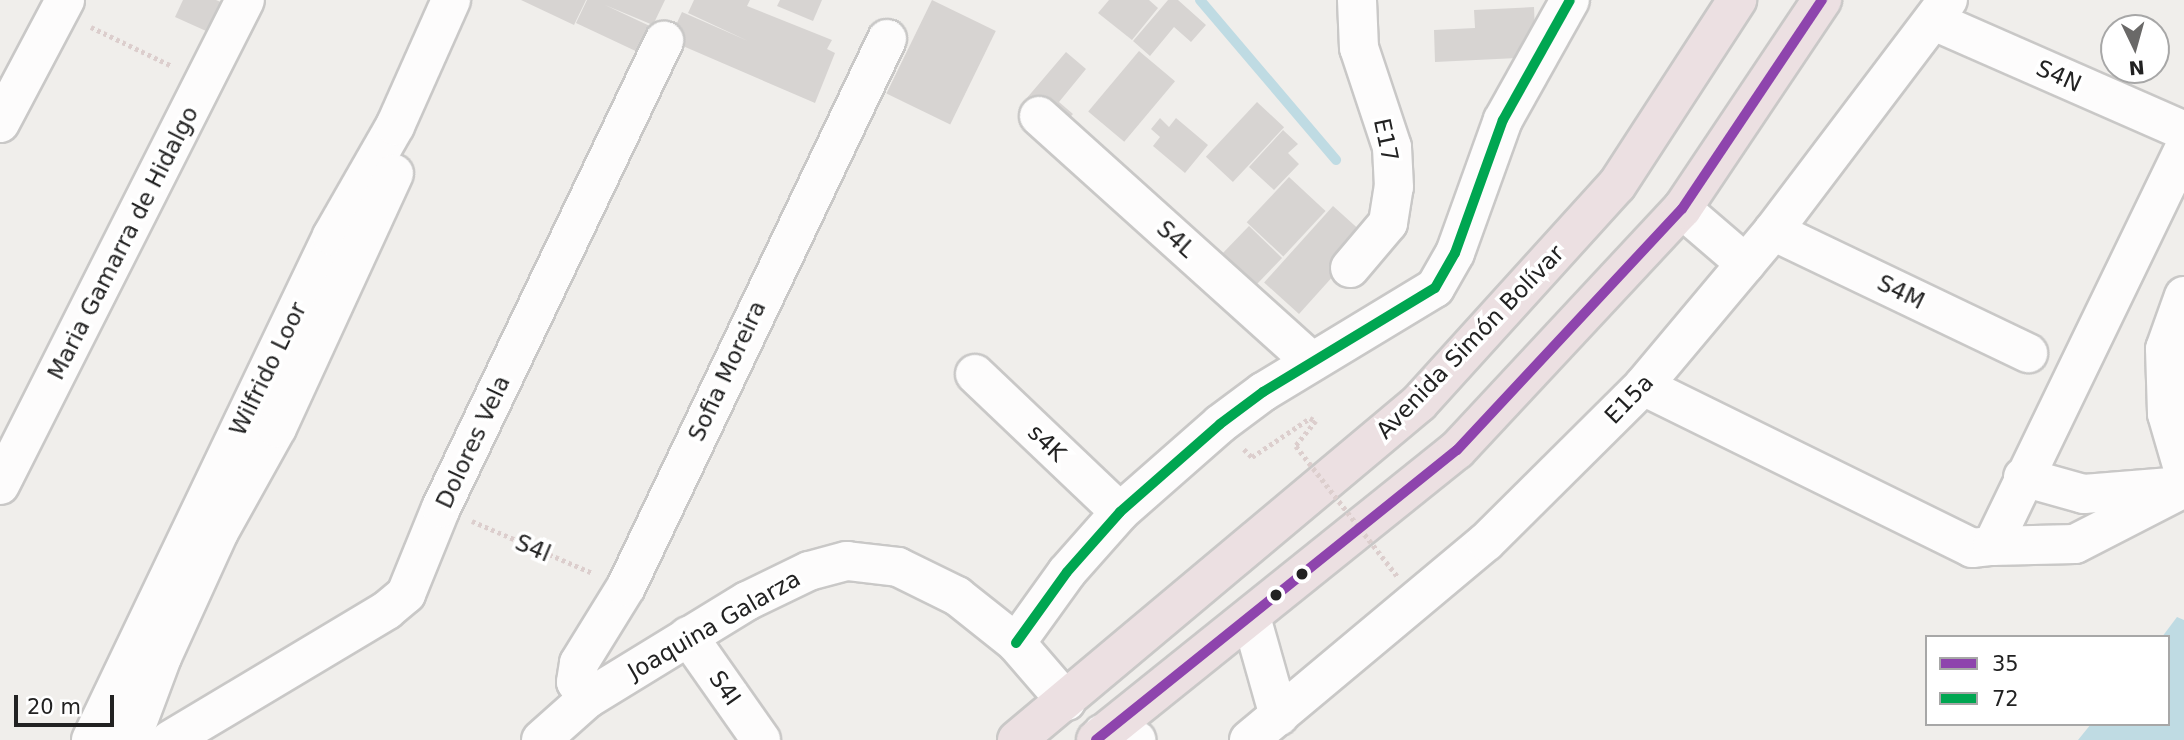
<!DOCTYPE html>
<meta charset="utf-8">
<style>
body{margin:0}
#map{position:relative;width:2184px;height:740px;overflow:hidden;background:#f0eeeb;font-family:"DejaVu Sans",sans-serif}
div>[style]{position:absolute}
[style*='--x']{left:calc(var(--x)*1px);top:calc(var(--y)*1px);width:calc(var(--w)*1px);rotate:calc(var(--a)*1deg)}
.water>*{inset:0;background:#bfdbe3}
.stream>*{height:10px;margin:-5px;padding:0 5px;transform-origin:5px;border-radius:5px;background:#bfdbe3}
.building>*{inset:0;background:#d7d4d2;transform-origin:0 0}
.path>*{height:4.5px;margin-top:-2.25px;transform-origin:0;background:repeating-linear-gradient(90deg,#dccecd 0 3.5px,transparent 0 7px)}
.roads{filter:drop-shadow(2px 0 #c9c8c7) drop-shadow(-2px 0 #c9c8c7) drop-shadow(0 2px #c9c8c7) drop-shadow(0 -2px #c9c8c7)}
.minor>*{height:38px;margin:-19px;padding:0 19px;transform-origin:19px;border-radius:19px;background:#fdfcfc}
.highway>*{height:38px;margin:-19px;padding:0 19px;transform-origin:19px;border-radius:19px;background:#ece0e2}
.path-bridge>*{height:4.5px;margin-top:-2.25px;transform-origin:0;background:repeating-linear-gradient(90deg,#dccecd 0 3.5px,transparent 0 7px)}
.bus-1>*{height:10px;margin:-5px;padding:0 5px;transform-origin:5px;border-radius:5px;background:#8e44ad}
.bus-2>*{height:10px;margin:-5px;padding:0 5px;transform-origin:5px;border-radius:5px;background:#00a651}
.dots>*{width:19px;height:19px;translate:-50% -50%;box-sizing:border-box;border:4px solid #fff;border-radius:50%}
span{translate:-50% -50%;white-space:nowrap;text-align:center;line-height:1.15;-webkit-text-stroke:7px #fff;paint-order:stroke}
.street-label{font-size:23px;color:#222}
.legend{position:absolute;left:1925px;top:635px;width:245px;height:91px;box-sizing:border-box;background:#fff;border:2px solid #a7a7a7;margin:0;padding:9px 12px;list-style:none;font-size:21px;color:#222}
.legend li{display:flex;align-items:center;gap:14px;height:35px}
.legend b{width:35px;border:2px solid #a7a7a7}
.north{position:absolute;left:2100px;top:14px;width:70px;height:70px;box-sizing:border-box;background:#fff;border:2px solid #a7a7a7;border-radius:50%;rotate:175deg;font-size:19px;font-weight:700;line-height:28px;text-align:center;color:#222}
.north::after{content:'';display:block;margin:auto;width:24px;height:32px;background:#6a6968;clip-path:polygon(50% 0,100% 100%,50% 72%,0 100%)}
.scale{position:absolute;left:14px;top:695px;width:100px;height:32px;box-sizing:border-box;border:4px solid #222;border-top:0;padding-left:9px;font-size:21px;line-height:24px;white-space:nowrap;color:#222;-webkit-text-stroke:5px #fff;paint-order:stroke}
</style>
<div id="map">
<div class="water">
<div style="clip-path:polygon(2177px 617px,2184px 620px,2184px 740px,2078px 740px,2091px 724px,2168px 724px,2168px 637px,2162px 637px)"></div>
</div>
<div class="stream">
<div style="--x:1200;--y:0;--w:210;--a:49.6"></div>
</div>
<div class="building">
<div style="clip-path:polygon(183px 0,216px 0,228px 5px,215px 35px,175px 17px)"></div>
<div style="clip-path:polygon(521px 0,586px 0,574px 25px)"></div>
<div style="clip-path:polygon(587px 0,665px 0,653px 25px,605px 5px,654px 28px,642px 54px,576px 23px)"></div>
<div style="clip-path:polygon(694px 0,750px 0,747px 6px,832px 40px,827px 49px,835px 53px,815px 103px,669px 40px,682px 12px,748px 41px,688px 13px)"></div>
<div style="clip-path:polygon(780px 0,822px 0,813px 21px,777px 6px)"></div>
<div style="left:932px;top:0;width:71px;height:104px;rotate:26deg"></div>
<div style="clip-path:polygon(1109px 0,1149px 0,1158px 8px,1132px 40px,1098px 13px)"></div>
<div style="clip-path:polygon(1168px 0,1178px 0,1206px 25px,1191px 42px,1174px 27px,1150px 56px,1133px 41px)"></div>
<div style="clip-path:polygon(1534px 7px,1535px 32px,1517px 58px,1435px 62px,1434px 30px,1475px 28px,1474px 10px)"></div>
<div style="left:1139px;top:51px;width:47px;height:79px;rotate:40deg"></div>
<div style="clip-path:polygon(1066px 52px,1086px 69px,1059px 102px,1073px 114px,1061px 127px,1026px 99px)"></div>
<div style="left:1257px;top:102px;width:37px;height:75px;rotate:43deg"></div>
<div style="clip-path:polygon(1160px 118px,1169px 127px,1176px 118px,1208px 145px,1185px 173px,1153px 146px,1160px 137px,1151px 129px)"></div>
<div style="clip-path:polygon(1283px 130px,1298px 144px,1288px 153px,1299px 164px,1274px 190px,1249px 167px)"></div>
<div style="left:1289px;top:177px;width:50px;height:62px;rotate:43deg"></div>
<div style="left:1333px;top:206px;width:47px;height:103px;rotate:42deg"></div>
<div style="left:1249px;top:226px;width:46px;height:41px;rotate:44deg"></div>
</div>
<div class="path">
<div style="--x:91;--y:27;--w:90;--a:25.7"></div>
<div style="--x:1244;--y:449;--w:11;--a:45"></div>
<div style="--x:1252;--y:457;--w:70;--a:-33.9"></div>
<div style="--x:1310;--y:418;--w:7;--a:27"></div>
<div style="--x:1316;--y:421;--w:32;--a:129"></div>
<div style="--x:472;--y:521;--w:132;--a:23.3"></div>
</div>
<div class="roads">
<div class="minor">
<div style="--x:1934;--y:21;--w:273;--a:23.7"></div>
<div style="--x:1039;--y:116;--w:367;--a:42"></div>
<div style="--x:0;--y:123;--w:139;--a:-62.1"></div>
<div style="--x:1682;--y:209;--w:84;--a:40.7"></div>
<div style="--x:1773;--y:231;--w:283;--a:25.6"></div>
<div style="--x:1350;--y:268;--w:59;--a:-49.8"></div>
<div style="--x:1388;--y:223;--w:36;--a:-81"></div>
<div style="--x:1394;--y:187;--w:40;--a:-92.9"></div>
<div style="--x:1392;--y:147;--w:104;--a:-108.4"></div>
<div style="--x:1359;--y:48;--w:48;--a:-92.4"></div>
<div style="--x:2184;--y:296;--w:56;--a:109.7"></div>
<div style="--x:2165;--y:349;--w:65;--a:88.2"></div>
<div style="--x:2167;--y:414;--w:60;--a:73.7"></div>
<div style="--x:975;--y:374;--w:200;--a:43.6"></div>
<div style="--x:1643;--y:386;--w:367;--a:26.2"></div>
<div style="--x:1972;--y:548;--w:20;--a:-6"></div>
<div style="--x:1992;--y:546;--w:441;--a:-64.2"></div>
<div style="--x:2023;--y:477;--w:63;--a:15.6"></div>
<div style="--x:2084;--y:494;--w:87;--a:-4.6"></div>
<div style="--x:0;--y:485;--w:543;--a:-63.2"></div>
<div style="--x:1992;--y:546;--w:83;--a:-1.4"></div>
<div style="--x:2075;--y:544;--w:123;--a:-27.2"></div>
<div style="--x:1251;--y:617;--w:103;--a:74.2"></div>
<div style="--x:688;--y:636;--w:127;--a:54.9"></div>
<div style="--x:1016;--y:643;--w:87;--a:-54.3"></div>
<div style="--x:1067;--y:572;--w:80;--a:-48.5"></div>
<div style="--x:1120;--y:512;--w:133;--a:-41.3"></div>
<div style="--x:1220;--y:424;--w:54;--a:-36.7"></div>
<div style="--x:1263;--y:392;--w:201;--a:-31.2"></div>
<div style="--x:1435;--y:288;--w:40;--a:-60.3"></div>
<div style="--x:1455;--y:253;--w:141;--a:-70.2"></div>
<div style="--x:1503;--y:120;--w:137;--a:-60.8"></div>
<div style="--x:587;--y:699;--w:20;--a:-123"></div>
<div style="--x:576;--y:682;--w:19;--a:-81"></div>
<div style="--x:579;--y:663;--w:89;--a:-58.3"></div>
<div style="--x:626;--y:587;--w:607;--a:-64.53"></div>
<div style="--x:1102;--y:734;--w:35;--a:10"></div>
<div style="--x:91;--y:740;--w:559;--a:-64.44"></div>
<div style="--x:332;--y:236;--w:127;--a:-60.2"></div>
<div style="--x:395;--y:126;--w:138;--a:-66"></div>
<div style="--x:131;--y:740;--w:89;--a:-69.5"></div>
<div style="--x:162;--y:657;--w:137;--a:-65.5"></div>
<div style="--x:219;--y:532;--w:119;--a:-60.9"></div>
<div style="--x:277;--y:428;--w:280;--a:-65.3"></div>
<div style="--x:170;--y:740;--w:253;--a:-30.9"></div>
<div style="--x:387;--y:610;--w:25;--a:-40"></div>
<div style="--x:406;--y:594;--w:93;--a:-67.9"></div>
<div style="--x:441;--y:508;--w:518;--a:-64.47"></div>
<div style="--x:541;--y:740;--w:62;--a:-41.7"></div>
<div style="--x:587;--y:699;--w:188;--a:-31.5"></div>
<div style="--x:747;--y:601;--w:69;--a:-25.8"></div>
<div style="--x:809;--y:571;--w:39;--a:-15"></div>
<div style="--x:847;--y:561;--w:51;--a:6.7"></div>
<div style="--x:898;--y:567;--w:66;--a:26.2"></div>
<div style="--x:957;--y:596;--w:75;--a:38.5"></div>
<div style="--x:1016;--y:643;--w:77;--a:49.2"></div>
<div style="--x:1249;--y:740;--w:309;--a:-39.9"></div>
<div style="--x:1486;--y:542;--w:221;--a:-44.8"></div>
<div style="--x:1643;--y:386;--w:202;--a:-50"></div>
<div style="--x:1773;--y:231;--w:290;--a:-52.9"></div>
</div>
<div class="highway">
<div style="--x:1017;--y:740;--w:525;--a:-39.97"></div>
<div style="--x:1419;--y:403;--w:294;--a:-47.8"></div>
<div style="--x:1617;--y:185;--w:221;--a:-57"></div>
<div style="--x:1096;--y:740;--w:463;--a:-38.8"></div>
<div style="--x:1457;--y:450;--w:330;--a:-47"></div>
<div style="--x:1682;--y:209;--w:252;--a:-56.2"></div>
</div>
</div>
<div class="path-bridge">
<div style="--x:1296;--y:446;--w:166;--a:52.1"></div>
</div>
<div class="bus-1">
<div style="--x:1096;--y:740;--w:463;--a:-38.8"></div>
<div style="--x:1457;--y:450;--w:330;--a:-47"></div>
<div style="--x:1682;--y:209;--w:252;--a:-56.2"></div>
</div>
<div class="bus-2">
<div style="--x:1016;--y:643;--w:87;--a:-54.3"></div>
<div style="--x:1067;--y:572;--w:80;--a:-48.5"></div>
<div style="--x:1120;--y:512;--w:133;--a:-41.3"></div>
<div style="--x:1220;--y:424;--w:54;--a:-36.7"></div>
<div style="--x:1263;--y:392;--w:201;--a:-31.2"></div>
<div style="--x:1435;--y:288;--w:40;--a:-60.3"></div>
<div style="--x:1455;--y:253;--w:141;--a:-70.2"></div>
<div style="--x:1503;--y:120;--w:137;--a:-60.8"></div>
</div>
<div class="dots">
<div style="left:1302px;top:574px;background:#222"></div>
<div style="left:1276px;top:595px;background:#222"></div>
</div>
<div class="street-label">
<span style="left:2059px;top:76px;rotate:24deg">S4N</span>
<span style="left:1386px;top:140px;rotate:78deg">E17</span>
<span style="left:1176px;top:239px;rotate:42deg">S4L</span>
<span style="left:123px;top:243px;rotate:-63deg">Maria Gamarra de Hidalgo</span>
<span style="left:1901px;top:292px;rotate:26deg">S4M</span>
<span style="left:1470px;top:342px;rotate:-46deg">Avenida Simón Bolívar</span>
<span style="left:268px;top:369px;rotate:-64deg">Wilfrido Loor</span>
<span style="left:727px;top:371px;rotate:-65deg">Sofia Moreira</span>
<span style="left:1629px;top:399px;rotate:-46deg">E15a</span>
<span style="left:473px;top:442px;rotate:-65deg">Dolores Vela</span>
<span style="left:1047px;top:443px;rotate:44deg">s4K</span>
<span style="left:533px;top:548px;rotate:23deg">S4l</span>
<span style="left:714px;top:625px;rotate:-30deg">Joaquina Galarza</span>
<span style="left:725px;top:688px;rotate:55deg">S4I</span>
</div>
<ul class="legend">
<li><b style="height:9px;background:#8e44ad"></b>35</li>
<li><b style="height:9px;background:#00a651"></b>72</li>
</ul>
<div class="north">N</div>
<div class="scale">20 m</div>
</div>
